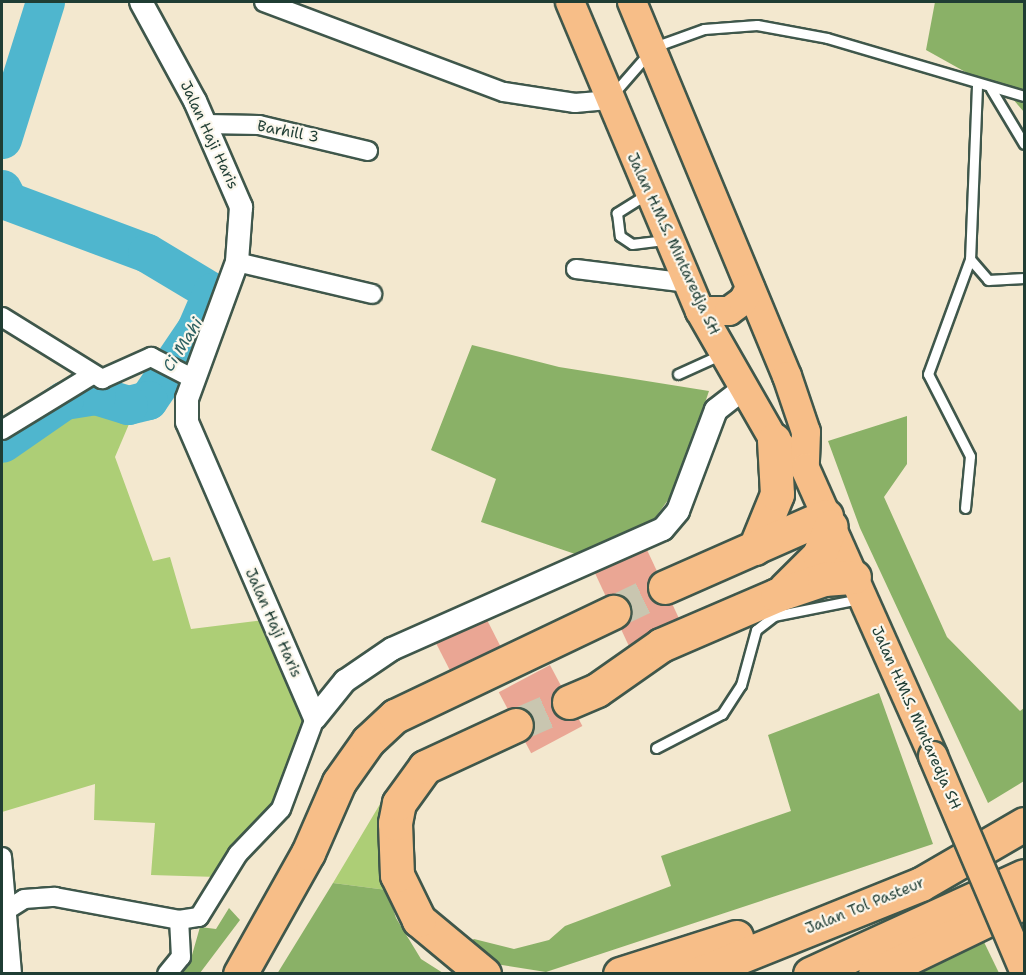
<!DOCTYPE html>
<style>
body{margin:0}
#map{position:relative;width:1026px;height:975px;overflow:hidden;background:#f3e8cf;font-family:"Shantell Sans",sans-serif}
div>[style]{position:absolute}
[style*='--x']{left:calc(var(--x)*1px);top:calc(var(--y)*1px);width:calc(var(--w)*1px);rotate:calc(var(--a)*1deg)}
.green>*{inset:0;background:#adce76}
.forest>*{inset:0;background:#8ab167}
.river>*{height:39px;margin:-19.5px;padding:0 19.5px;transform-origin:19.5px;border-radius:19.5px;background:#4fb6ce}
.building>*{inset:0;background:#eaa694;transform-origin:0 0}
.motorway-tunnel>*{height:33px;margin-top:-16.5px;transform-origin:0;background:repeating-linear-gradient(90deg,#c9c6b0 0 33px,transparent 0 49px)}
.roads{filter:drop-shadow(2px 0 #3f574b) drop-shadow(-2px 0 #3f574b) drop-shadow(0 2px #3f574b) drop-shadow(0 -2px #3f574b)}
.service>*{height:9px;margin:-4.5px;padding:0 4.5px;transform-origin:4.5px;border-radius:4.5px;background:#fff}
.minor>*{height:18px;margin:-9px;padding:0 9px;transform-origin:9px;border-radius:9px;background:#fff}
.tertiary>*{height:22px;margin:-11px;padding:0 11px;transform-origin:11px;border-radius:11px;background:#fff}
.primary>*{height:28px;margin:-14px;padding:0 14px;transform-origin:14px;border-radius:14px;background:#f7be88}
.motorway>*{height:33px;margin:-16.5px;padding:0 16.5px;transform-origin:16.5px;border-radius:16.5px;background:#f7be88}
.bridges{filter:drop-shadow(2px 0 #3f574b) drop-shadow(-2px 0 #3f574b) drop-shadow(0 2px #3f574b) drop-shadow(0 -2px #3f574b)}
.primary-bridge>*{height:28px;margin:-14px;padding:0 14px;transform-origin:14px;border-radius:14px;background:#f7be88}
span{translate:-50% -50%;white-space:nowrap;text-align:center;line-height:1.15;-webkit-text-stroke:4.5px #fbf7ec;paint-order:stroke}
.street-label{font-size:15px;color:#1f3d34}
.water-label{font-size:16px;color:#2d6162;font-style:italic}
.frame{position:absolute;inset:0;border:3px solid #1f3d34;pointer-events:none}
</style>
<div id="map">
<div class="green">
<div style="clip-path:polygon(108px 403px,132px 417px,115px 457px,153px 561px,170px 557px,191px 629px,264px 620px,309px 716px,283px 797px,217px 877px,151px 875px,155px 823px,94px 820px,95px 784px,2px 812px,2px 451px,33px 426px,87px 405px)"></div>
<div style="clip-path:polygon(386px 794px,378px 847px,387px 890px,333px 883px)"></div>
</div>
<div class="forest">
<div style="clip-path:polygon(935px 2px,1024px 2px,1024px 112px,1012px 98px,926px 50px)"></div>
<div style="clip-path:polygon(472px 345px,559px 367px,709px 391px,676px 489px,655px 518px,584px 557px,481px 522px,496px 479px,431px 450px)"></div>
<div style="clip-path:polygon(907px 416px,907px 464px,884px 497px,947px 637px,1020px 711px,1024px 708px,1024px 781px,988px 803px,860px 528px,828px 441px)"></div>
<div style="clip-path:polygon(879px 693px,933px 844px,546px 972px,489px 963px,465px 944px,474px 939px,514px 949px,549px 940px,565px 926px,671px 886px,661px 856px,791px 811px,768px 735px)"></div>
<div style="clip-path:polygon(333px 883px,387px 890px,396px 918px,421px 959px,443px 973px,277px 974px)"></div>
<div style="clip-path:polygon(229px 908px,240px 920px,200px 973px,178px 974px,190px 962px,200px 927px,216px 929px)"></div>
<div style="clip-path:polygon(984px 942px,999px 973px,919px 973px)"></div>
</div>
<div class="river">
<div style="--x:2;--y:139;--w:144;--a:-72.6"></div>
<div style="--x:2;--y:189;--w:13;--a:63"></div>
<div style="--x:8;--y:201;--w:148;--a:20.5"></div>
<div style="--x:147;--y:253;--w:76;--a:31"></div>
<div style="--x:212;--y:292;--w:40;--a:113.4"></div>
<div style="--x:196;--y:329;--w:86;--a:124.1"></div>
<div style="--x:148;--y:400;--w:21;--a:166"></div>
<div style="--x:128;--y:405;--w:34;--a:-163"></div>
<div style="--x:96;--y:395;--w:32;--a:171"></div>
<div style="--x:64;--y:400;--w:75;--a:145.3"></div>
</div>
<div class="building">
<div style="left:641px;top:537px;width:98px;height:57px;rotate:65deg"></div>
<div style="left:483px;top:612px;width:42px;height:56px;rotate:63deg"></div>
<div style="left:550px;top:665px;width:69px;height:58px;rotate:62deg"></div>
</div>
<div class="motorway-tunnel">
<div style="--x:613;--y:612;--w:58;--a:-25.7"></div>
<div style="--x:516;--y:725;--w:58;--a:-23.5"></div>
</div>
<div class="roads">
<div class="service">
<div style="--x:977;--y:86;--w:173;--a:92.3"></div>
<div style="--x:970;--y:259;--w:28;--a:49"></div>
<div style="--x:988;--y:280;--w:36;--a:-3"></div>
<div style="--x:991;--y:89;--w:64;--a:59"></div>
<div style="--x:614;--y:93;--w:61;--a:-49"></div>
<div style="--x:654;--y:47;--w:53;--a:-19.8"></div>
<div style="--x:704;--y:29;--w:53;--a:-4.3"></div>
<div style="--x:757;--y:25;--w:71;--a:10.5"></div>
<div style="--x:827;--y:38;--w:205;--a:16.4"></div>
<div style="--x:647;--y:194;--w:36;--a:148"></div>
<div style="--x:617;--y:213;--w:23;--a:83"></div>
<div style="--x:620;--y:236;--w:14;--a:34"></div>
<div style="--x:632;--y:244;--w:34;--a:-7"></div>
<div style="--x:678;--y:374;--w:48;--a:-24.4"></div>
<div style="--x:965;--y:508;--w:52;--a:-84.5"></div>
<div style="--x:970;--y:456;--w:92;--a:-117.1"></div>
<div style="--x:928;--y:374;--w:122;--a:-69.9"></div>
<div style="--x:656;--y:748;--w:74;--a:-27.3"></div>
<div style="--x:722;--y:714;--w:35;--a:-57"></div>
<div style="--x:741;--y:685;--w:57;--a:-74.7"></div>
<div style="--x:756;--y:630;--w:23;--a:-38"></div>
<div style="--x:774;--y:616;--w:87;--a:-11.3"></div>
</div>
<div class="minor">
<div style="--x:264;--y:2;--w:256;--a:20.6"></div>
<div style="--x:504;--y:92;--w:72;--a:8.8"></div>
<div style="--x:575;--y:103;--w:33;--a:-5"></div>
<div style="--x:206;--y:124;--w:53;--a:1.1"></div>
<div style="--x:259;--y:125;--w:112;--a:13.4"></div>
<div style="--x:237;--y:262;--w:139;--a:13.3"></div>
<div style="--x:576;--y:269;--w:113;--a:7.1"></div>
<div style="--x:2;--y:317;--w:118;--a:31.8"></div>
<div style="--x:102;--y:379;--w:54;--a:-24.2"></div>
<div style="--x:151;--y:357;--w:48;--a:27.1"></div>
<div style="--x:2;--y:430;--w:105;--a:-31.4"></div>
<div style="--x:2;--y:857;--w:117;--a:85.1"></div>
<div style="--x:2;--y:913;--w:26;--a:-32"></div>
<div style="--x:24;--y:899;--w:31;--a:-4"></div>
<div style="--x:55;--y:897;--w:126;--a:10.5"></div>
<div style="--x:179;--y:920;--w:20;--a:-9"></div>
<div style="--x:199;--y:917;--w:74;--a:-58.2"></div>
<div style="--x:238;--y:854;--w:62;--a:-46.3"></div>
<div style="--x:281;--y:809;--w:97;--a:-69.5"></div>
<div style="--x:167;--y:974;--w:22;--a:-51"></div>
<div style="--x:181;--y:957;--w:37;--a:-93"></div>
</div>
<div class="tertiary">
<div style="--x:141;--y:2;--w:113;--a:61.4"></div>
<div style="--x:195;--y:101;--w:116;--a:66.5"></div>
<div style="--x:241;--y:207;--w:55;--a:94.2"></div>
<div style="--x:237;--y:262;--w:146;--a:110.1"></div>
<div style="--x:187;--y:399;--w:23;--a:90"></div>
<div style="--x:187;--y:422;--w:322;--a:66.6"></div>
<div style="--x:315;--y:718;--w:48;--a:-51"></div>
<div style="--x:345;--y:681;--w:57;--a:-34.2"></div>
<div style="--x:392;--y:649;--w:296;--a:-23.9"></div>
<div style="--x:663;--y:529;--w:23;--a:-50"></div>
<div style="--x:678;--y:511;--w:108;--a:-69.4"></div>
<div style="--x:716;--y:410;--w:36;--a:-38"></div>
</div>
<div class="primary">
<div style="--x:570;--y:2;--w:335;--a:67.2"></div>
<div style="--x:700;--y:311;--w:149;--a:60.2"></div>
<div style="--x:774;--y:440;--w:23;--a:43"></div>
<div style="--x:632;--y:2;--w:405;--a:67.5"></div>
<div style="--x:787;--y:376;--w:59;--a:71.3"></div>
<div style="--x:806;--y:432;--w:36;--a:92"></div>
<div style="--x:805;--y:468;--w:315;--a:66"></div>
<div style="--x:700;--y:311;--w:29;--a:0"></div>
<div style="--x:729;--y:311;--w:17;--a:-36"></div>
<div style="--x:743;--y:301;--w:15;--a:-62"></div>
</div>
<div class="motorway">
<div style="--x:755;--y:548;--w:58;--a:-67.8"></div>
<div style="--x:777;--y:494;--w:54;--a:-93.2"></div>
<div style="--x:665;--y:587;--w:176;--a:-23.8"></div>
<div style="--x:785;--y:589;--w:48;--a:-45"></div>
<div style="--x:819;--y:555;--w:31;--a:-68"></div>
<div style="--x:569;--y:702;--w:30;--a:-23"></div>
<div style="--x:597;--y:690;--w:78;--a:-35.1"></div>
<div style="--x:661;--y:645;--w:126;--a:-23.3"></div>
<div style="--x:777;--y:595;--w:50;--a:-18.8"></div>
<div style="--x:824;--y:579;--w:30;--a:-4"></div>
<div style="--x:240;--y:974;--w:139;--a:-60.7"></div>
<div style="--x:308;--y:853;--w:77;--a:-66.4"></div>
<div style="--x:339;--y:782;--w:50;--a:-54.7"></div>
<div style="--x:368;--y:741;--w:37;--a:-43"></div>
<div style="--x:395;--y:716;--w:242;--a:-25.5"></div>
<div style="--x:484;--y:974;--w:85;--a:-140.3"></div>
<div style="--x:419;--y:920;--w:50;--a:-116.1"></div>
<div style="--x:397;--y:875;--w:52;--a:-92.2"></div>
<div style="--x:395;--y:823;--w:20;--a:-79"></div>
<div style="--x:399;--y:803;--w:44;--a:-54.2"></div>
<div style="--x:425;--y:767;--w:100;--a:-24.8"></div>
<div style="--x:620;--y:974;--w:122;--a:-17.7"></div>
<div style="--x:697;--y:974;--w:241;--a:-21.9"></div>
<div style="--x:921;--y:884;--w:119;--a:-30.2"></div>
<div style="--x:810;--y:974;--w:235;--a:-24.6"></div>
<div style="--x:875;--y:974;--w:165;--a:-25.8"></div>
</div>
</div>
<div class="bridges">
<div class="primary-bridge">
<div style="--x:933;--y:756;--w:233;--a:67"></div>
</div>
</div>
<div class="street-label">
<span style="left:288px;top:132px;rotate:11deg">Barhill 3</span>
<span style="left:209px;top:135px;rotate:65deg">Jalan Haji Haris</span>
<span style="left:673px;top:244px;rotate:65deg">Jalan H.M.S. Mintaredja SH</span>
<span style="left:273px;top:623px;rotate:66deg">Jalan Haji Haris</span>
<span style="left:916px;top:718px;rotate:66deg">Jalan H.M.S. Mintaredja SH</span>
<span style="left:865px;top:906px;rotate:-22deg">Jalan Tol Pasteur</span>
</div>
<div class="water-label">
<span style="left:183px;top:345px;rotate:-58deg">Ci Mahi</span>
</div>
<div class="frame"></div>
</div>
